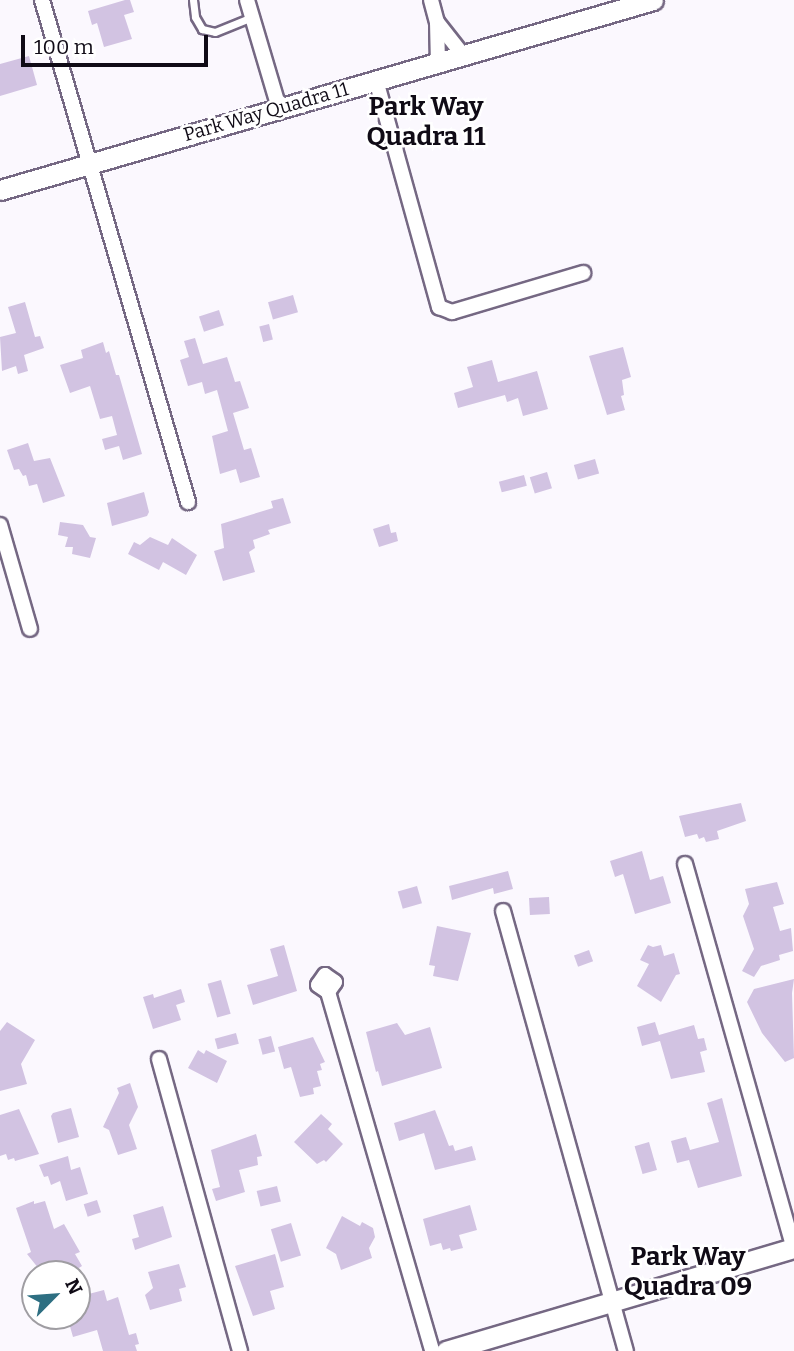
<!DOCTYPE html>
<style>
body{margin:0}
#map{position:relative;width:794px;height:1351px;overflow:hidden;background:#fbf8fe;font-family:Bitter,serif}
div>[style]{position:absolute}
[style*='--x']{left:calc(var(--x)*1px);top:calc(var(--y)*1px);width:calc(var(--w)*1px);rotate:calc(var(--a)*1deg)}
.building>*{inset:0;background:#d2c3e2;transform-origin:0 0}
.roads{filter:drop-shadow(2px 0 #756883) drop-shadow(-2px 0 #756883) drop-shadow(0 2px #756883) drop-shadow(0 -2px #756883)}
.lane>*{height:7px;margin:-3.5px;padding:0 3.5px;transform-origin:3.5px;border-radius:3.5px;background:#fff}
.street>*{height:14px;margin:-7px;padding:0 7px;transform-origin:7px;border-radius:7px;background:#fff}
.secondary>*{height:19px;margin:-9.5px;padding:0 9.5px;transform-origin:9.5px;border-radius:9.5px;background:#fff}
span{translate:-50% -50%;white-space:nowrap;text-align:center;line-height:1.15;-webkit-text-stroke:5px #fff;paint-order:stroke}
.street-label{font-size:19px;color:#100b16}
.district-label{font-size:26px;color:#100b16;font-weight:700}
.north{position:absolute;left:21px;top:1260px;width:70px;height:70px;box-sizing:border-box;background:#fff;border:2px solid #9f9da2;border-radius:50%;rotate:65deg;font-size:19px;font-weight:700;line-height:28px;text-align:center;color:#100b16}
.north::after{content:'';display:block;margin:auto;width:24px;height:32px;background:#2e6f82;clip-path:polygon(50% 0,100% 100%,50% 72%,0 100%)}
.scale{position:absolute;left:21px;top:35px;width:187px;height:32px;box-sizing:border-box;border:4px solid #100b16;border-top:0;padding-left:9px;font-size:21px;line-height:24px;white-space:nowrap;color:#100b16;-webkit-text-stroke:5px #fff;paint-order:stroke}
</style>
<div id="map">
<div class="building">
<div style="clip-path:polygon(125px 0,130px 0,134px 12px,124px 15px,132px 39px,104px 47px,97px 23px,92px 25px,88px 11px)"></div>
<div style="clip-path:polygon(29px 56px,37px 85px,0 96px,0 64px)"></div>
<div style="left:293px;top:295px;width:18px;height:26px;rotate:74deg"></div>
<div style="clip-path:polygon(25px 302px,35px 337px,40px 336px,44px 348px,24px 355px,28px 371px,18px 374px,16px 366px,2px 371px,0 337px,16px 333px,8px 307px)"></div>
<div style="left:219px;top:310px;width:16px;height:21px;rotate:72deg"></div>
<div style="left:269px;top:324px;width:16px;height:10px;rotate:76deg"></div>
<div style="clip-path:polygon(195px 338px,203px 364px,227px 357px,235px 382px,240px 381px,249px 408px,233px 413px,244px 450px,251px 448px,260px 477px,240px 483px,236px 469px,220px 474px,212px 436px,228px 431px,217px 390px,205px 394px,202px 382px,188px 386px,180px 360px,189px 357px,184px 341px)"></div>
<div style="clip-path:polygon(103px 342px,106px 353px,109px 351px,116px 375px,119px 375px,142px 454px,123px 460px,119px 446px,105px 450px,102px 439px,117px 435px,112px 416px,100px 419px,90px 386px,70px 393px,60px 365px,83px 358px,81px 350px)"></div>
<div style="clip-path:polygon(623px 347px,631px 377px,622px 380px,624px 395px,621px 396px,625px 410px,607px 415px,589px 356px)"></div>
<div style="clip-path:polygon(492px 360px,498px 382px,537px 371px,548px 409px,523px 416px,518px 398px,507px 402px,505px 395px,458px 408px,454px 393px,473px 387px,467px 367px)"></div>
<div style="clip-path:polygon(28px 443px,34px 461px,50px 458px,65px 496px,43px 503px,37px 484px,29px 486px,26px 475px,23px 476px,19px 469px,14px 470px,7px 450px)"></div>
<div style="left:595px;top:459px;width:15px;height:22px;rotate:74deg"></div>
<div style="left:547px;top:472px;width:17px;height:18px;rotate:73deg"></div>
<div style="left:524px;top:475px;width:11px;height:26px;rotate:75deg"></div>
<div style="clip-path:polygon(144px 492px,149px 512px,147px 516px,112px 526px,107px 503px)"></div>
<div style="clip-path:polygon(283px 498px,291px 523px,268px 530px,270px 534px,253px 540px,255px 548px,249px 552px,255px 572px,223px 581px,214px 551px,224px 548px,221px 524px,273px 508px,271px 501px)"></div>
<div style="clip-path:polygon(60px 522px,83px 525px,90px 537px,96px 538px,90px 558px,72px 554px,73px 547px,65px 547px,68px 537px,58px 535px)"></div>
<div style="clip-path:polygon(389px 524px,391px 533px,396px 532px,398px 541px,379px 547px,373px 529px)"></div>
<div style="clip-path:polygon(150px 537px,168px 545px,172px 538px,197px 555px,186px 575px,163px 562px,159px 570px,128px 554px,134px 542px,140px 545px)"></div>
<div style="clip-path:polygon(741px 803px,746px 821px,717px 831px,719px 839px,706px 842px,704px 837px,699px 839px,697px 834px,685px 837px,679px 816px)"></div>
<div style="clip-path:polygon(642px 851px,650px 880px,663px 876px,671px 903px,635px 914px,623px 874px,615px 877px,610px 861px)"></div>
<div style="clip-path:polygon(508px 871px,513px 889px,494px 894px,493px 888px,452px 900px,449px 886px)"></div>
<div style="clip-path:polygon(777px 882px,784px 904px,773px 907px,780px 931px,791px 928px,793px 951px,779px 955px,780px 960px,761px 966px,754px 977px,742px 971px,754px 949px,743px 916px,749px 904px,745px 889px)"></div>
<div style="left:417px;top:886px;width:18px;height:20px;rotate:74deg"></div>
<div style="left:549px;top:897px;width:17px;height:20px;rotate:87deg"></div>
<div style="clip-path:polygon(437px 926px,471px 933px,458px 981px,433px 976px,435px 966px,429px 965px)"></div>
<div style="clip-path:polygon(284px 945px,297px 991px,253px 1005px,247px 985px,278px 976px,270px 949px)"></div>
<div style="clip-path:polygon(648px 945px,653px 947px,661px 945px,664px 956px,674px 953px,680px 974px,676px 975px,661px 1002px,637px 986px,649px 964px,640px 960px)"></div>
<div style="left:589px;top:950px;width:12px;height:16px;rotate:70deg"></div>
<div style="clip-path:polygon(794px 979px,792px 993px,794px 1058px,785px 1062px,762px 1033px,747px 1002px,754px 989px)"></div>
<div style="left:221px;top:980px;width:35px;height:14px;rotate:74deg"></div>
<div style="clip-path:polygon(181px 989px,185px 1002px,176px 1005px,181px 1020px,153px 1029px,143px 997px,153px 994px,154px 998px)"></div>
<div style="clip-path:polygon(7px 1022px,35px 1040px,21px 1064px,27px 1084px,0 1091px,0 1031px)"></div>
<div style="clip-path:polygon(655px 1022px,659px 1035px,694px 1025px,698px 1039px,704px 1038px,707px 1050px,700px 1052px,705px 1072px,671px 1079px,660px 1041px,642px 1046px,637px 1027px)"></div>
<div style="clip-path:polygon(397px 1023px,405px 1035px,430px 1027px,442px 1068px,382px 1086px,378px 1071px,376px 1072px,366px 1032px)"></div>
<div style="left:236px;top:1033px;width:11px;height:22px;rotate:75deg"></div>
<div style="left:271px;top:1036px;width:16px;height:13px;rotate:75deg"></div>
<div style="clip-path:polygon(313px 1037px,325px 1062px,320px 1064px,322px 1070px,317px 1071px,321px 1086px,313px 1088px,314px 1094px,300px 1097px,291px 1067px,284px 1069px,278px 1047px)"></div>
<div style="clip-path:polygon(198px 1050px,204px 1054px,206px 1050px,227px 1061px,217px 1083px,188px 1068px)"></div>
<div style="clip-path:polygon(130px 1083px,138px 1107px,129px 1125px,137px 1149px,118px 1155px,109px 1130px,103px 1127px,119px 1093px,117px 1088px)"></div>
<div style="clip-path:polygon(722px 1098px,742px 1176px,698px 1188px,689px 1160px,677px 1163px,671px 1141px,686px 1137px,690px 1150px,719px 1142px,707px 1103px)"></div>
<div style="clip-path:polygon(71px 1108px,79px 1137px,58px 1143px,51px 1116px,53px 1113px)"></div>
<div style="clip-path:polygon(19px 1109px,39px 1154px,15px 1161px,14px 1158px,8px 1160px,6px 1154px,0 1156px,0 1115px)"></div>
<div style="clip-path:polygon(435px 1110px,449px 1146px,453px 1145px,455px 1151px,472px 1146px,476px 1160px,435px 1170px,424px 1133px,399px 1141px,394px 1123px)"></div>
<div style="clip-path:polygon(321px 1114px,332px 1124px,328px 1129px,343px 1144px,326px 1162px,324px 1160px,317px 1164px,294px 1142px)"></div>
<div style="clip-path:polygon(256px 1134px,262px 1156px,257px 1157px,258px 1165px,239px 1170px,245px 1192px,216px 1201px,212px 1189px,220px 1187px,211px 1150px)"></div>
<div style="left:649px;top:1142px;width:29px;height:15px;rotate:74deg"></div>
<div style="clip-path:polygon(68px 1156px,71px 1170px,80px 1167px,88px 1194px,66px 1201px,60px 1181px,51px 1185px,48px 1176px,44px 1177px,39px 1165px)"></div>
<div style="left:277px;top:1186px;width:16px;height:21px;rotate:76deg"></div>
<div style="left:97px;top:1200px;width:13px;height:14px;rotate:72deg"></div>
<div style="clip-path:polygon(34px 1201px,34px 1204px,45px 1201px,54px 1229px,64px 1224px,80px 1252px,75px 1254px,82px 1266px,71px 1273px,67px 1266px,53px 1274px,43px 1274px,27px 1254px,31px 1252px,16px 1208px)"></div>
<div style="clip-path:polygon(470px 1205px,477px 1230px,459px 1235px,463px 1248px,451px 1251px,450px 1248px,443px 1250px,441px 1243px,430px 1246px,423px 1219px)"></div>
<div style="clip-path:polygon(163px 1206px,172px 1237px,135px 1250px,132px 1239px,139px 1237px,133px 1215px)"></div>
<div style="clip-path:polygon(342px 1216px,360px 1226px,362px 1222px,373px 1228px,375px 1237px,369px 1248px,372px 1258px,341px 1270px,336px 1254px,326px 1248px)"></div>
<div style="left:291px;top:1223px;width:34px;height:21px;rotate:73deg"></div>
<div style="clip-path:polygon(275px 1254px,284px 1287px,270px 1291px,275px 1309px,253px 1316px,235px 1266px)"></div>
<div style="clip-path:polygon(179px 1264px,186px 1287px,179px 1289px,182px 1301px,150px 1310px,145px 1295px,153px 1288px,148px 1272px)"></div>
<div style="clip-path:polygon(104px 1290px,107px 1301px,118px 1297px,129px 1335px,136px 1333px,139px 1344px,135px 1345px,137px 1351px,103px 1351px,97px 1330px,73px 1337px,67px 1316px,77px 1316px,77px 1297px)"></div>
</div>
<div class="roads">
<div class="lane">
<div style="--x:193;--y:0;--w:17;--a:83"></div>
<div style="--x:195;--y:17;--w:14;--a:60"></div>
<div style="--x:202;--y:29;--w:13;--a:13"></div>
<div style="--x:215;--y:32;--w:38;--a:-22"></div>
</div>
<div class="street">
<div style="--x:42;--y:0;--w:523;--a:73.78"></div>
<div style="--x:247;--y:0;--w:113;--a:73.5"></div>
<div style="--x:431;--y:0;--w:23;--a:75"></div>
<div style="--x:437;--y:22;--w:40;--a:88.6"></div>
<div style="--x:437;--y:22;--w:42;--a:51.8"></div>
<div style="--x:376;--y:80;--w:236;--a:74.5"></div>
<div style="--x:439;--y:307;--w:14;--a:21"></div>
<div style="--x:452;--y:312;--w:137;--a:-16.6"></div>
<div style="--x:0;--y:525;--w:108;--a:73.9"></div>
<div style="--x:685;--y:864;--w:399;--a:74.2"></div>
<div style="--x:503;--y:911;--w:457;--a:74.4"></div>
<div style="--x:328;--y:992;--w:12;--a:-55"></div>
<div style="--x:335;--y:982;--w:12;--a:-145"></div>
<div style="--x:325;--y:975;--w:12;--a:125"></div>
<div style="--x:318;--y:985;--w:12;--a:35"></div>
<div style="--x:328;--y:992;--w:374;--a:73.8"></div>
<div style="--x:159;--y:1059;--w:303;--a:74.5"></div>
</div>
<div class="secondary">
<div style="--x:0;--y:190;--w:680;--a:-16.22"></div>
<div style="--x:446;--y:1351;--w:363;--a:-16.5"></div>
</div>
</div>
<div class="street-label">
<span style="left:266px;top:112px;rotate:-16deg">Park Way Quadra 11</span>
</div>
<div class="district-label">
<span style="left:426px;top:122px">Park Way<br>Quadra 11</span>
<span style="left:688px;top:1272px">Park Way<br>Quadra 09</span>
</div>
<div class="north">N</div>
<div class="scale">100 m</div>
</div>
